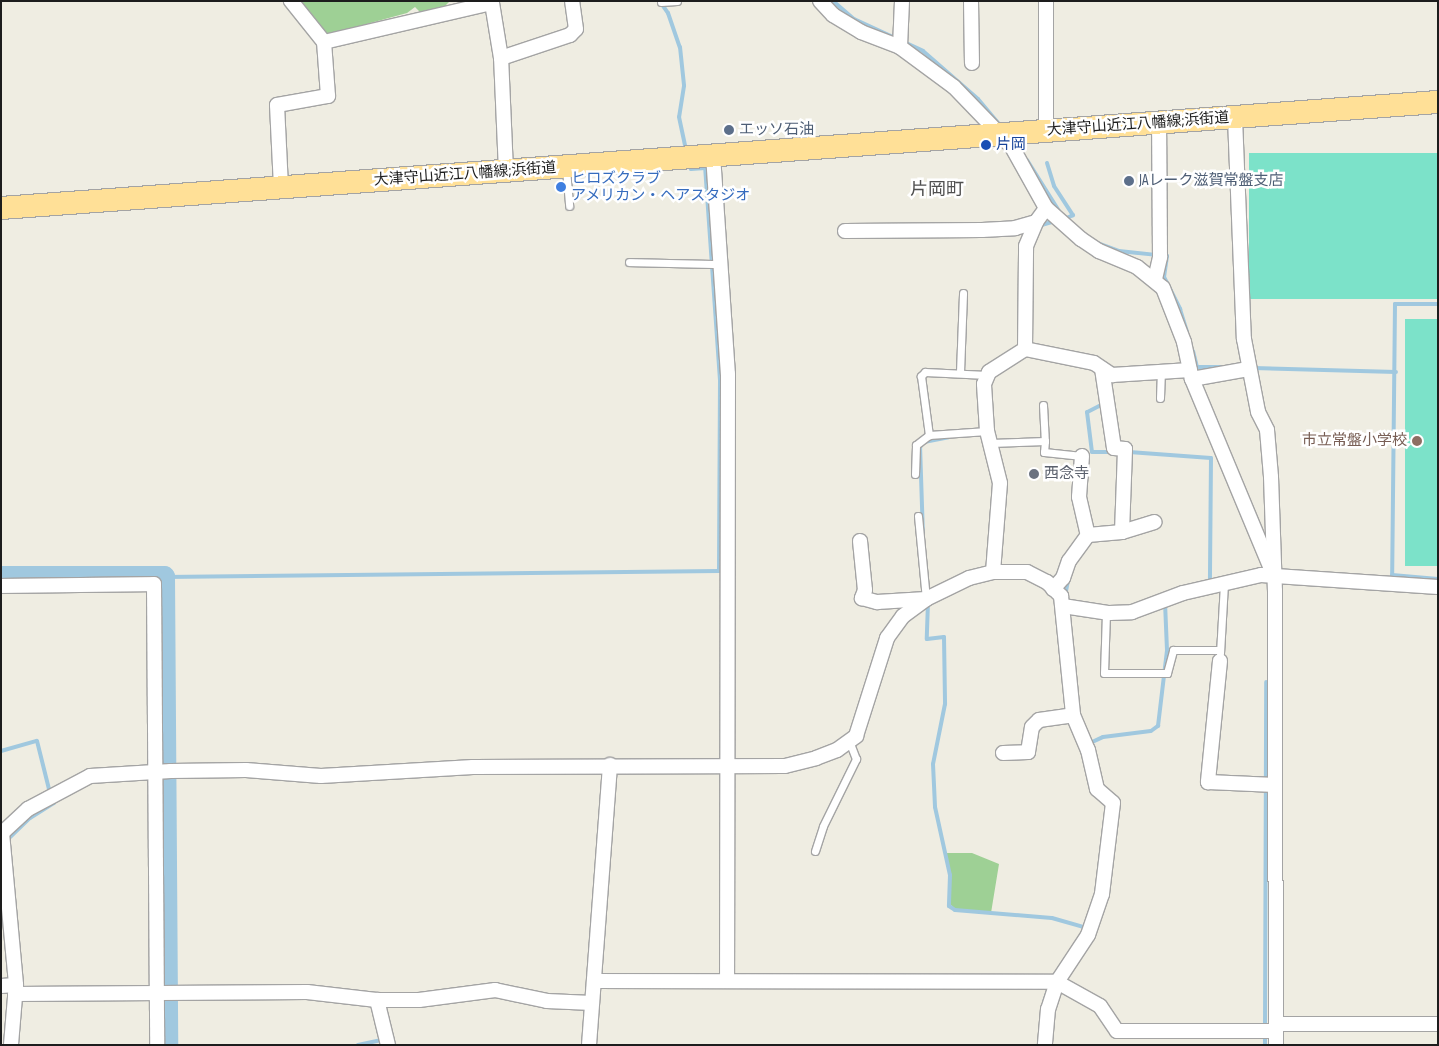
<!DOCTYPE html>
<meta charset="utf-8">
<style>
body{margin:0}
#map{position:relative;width:1439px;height:1046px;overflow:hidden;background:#efede2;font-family:"Sofia Sans Condensed","Noto Sans JP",sans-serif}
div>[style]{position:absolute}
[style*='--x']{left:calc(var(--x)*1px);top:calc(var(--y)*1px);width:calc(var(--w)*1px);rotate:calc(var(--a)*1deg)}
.forest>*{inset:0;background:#9ed095}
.pitch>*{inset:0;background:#7ce2c9;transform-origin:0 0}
.stream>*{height:4px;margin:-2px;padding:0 2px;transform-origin:2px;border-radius:2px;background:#a0c8df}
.river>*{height:22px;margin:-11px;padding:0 11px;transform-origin:11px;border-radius:11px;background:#a0c8df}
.roads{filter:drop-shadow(1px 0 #a4a4a4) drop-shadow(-1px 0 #a4a4a4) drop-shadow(0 1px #a4a4a4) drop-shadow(0 -1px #a4a4a4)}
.lane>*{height:7px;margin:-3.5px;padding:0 3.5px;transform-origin:3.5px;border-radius:3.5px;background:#fff}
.street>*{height:14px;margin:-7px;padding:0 7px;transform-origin:7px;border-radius:7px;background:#fff}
.primary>*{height:22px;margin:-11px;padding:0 11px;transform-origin:11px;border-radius:11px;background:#ffe097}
.dots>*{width:14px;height:14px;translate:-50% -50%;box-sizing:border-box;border:2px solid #fff;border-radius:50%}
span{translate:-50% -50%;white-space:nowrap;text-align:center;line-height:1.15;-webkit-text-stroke:5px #fff;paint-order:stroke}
.street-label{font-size:15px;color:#1d1d1d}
.service-label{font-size:15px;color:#4e5e75}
.left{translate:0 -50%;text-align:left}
.transit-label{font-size:15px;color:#164399}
.shop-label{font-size:15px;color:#366cbe}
.education-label{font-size:15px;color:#785e54}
.right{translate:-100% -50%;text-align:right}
.worship-label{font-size:15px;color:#5b616d}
.quarter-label{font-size:18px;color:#505050}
.frame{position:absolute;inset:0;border:2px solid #1d1d1d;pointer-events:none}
</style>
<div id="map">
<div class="forest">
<div style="clip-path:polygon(299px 1px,450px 1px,442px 9px,422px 14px,415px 7px,407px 13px,330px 34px,321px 33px)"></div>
<div style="clip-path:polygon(946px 853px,972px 853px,999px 864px,991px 913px,955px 909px,951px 905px,951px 875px)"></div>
</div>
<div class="pitch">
<div style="left:1438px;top:153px;width:146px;height:189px;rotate:90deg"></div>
<div style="left:1438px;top:319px;width:247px;height:33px;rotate:90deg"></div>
</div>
<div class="stream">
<div style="--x:833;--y:1;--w:28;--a:41"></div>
<div style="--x:854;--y:19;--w:43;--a:24.8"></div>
<div style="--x:661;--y:3;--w:12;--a:55"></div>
<div style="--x:668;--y:13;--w:36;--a:71"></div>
<div style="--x:680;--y:47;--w:39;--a:84"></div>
<div style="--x:684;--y:86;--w:31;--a:99"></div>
<div style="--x:679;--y:117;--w:34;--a:78"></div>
<div style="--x:904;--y:42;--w:21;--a:25"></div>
<div style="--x:923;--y:51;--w:73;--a:41.1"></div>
<div style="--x:978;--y:99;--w:34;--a:50"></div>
<div style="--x:1027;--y:160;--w:60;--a:57.9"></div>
<div style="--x:1047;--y:163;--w:24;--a:73"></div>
<div style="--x:1054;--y:186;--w:35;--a:57"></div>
<div style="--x:1073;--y:215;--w:9;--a:153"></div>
<div style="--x:1038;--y:226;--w:18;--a:-16"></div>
<div style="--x:1097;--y:243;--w:23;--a:20"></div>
<div style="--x:1119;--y:251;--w:37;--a:6"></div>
<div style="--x:1163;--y:256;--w:4;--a:0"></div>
<div style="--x:1167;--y:256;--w:21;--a:98"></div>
<div style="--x:1164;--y:277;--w:36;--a:63"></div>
<div style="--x:1180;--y:309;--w:24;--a:73"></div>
<div style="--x:1438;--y:304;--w:43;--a:180"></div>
<div style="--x:1395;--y:304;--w:271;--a:90.6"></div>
<div style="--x:1392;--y:575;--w:46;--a:5"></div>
<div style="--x:1193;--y:351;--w:16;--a:76"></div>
<div style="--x:1197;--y:367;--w:24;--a:0"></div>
<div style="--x:1253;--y:368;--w:143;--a:1.6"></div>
<div style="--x:1103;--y:404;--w:18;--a:153"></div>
<div style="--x:1087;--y:412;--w:40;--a:82.9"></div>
<div style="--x:1092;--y:452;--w:20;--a:0"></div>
<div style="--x:1129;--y:452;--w:82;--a:4.2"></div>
<div style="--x:1211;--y:458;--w:123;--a:90.5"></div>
<div style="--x:1210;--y:581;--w:4;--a:166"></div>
<div style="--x:923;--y:536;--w:89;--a:-91.9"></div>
<div style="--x:920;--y:447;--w:6;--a:-51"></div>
<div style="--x:924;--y:442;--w:25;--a:-11"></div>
<div style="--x:164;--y:577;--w:555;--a:-0.62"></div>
<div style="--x:719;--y:571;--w:191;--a:-89.7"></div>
<div style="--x:720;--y:380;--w:213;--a:-94"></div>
<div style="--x:705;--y:168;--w:14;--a:176"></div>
<div style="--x:691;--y:169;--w:5;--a:-112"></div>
<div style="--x:1065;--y:596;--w:16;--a:-79"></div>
<div style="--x:928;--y:602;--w:37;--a:92"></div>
<div style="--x:927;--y:639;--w:17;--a:-7"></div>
<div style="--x:944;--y:637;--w:67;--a:89.1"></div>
<div style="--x:945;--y:704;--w:61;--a:101.3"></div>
<div style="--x:933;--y:764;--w:43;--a:87.3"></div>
<div style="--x:935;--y:807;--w:70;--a:77.6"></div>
<div style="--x:950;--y:875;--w:31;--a:92"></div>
<div style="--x:949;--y:906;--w:7;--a:34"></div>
<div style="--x:955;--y:910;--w:97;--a:4.7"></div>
<div style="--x:1052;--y:918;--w:36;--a:16"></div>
<div style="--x:1090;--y:743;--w:14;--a:-25"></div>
<div style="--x:1103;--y:737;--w:48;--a:-7.1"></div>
<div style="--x:1151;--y:731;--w:9;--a:-36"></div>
<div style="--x:1158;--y:726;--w:77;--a:-83.2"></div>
<div style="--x:1167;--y:650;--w:48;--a:-92.4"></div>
<div style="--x:1;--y:751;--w:37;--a:-16"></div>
<div style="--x:37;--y:741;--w:54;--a:76"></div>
<div style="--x:6;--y:841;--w:33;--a:-44"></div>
<div style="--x:30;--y:818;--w:28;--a:-32"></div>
<div style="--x:54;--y:803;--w:4;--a:-104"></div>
<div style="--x:1044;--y:1002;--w:18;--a:-71"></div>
<div style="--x:1265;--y:1027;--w:345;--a:-89.8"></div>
<div style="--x:358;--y:1045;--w:24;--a:-12"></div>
<div style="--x:1265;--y:1045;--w:11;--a:-90"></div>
</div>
<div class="river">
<div style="--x:1;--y:577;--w:163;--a:0"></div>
<div style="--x:164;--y:577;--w:468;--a:89.6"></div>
</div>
<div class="roads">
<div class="lane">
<div style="--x:661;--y:2;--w:16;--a:-4"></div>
<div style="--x:566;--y:169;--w:37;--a:85"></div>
<div style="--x:629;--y:262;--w:91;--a:1.3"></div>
<div style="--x:960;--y:372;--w:79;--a:-87.8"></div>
<div style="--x:987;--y:375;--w:62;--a:-177.2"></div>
<div style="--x:925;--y:372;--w:6;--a:135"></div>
<div style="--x:921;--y:376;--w:60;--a:82.3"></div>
<div style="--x:929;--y:435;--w:58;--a:-3.9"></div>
<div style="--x:1160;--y:398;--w:27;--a:-88"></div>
<div style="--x:1043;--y:405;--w:36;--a:87"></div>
<div style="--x:991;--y:443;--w:54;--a:-2.1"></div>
<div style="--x:1045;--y:441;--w:11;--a:95"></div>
<div style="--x:1044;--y:452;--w:38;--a:6"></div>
<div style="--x:915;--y:474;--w:29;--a:-88"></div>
<div style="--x:916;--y:445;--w:16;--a:-38"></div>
<div style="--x:918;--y:516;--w:83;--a:84.5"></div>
<div style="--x:1106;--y:613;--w:60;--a:91.9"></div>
<div style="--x:1104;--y:673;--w:63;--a:0"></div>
<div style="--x:1167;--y:673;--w:24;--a:-75"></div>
<div style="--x:1173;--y:650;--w:47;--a:0"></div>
<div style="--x:1220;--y:653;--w:70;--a:-86.7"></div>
<div style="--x:815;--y:851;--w:26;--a:-72"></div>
<div style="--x:823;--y:826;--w:75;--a:-63.8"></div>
<div style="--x:856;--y:759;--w:17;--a:-111"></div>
</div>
<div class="street">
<div style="--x:820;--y:1;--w:19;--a:47"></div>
<div style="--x:833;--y:15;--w:33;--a:31"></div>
<div style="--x:861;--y:32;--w:42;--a:21"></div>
<div style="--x:900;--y:47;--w:67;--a:36.5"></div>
<div style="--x:954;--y:87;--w:83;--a:46"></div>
<div style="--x:1012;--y:147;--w:70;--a:60.9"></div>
<div style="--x:1046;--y:208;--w:47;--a:41.5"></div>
<div style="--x:1081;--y:239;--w:22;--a:34"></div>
<div style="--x:1099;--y:251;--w:41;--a:22.8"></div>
<div style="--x:1137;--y:267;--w:33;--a:39"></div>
<div style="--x:1163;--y:288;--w:58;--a:68.7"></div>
<div style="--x:1184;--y:342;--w:38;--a:78"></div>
<div style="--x:1192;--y:379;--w:206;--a:67.4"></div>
<div style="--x:971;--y:1;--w:62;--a:89.1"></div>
<div style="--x:1046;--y:1;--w:129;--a:90"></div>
<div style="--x:324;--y:42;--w:172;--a:-13.1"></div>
<div style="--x:492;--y:3;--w:56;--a:80.7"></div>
<div style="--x:900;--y:47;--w:46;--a:-87.5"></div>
<div style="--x:1235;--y:118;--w:221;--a:87.7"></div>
<div style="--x:1244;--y:339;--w:74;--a:79.1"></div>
<div style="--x:1258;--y:412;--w:20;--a:63"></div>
<div style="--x:1267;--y:430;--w:47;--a:85.1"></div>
<div style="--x:1271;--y:477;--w:114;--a:88"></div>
<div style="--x:1275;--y:591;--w:454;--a:89.9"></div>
<div style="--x:713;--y:155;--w:220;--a:86.1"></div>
<div style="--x:728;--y:374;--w:607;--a:90.09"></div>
<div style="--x:506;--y:171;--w:113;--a:-92.5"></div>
<div style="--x:501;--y:58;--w:73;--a:-18.4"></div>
<div style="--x:570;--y:35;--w:8;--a:-45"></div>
<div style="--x:576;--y:29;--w:28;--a:-98"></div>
<div style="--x:281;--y:187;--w:82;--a:-92.8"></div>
<div style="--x:277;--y:105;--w:52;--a:-10"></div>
<div style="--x:328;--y:96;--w:54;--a:-94.2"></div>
<div style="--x:324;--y:42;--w:53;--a:-128.8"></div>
<div style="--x:845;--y:231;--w:137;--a:-0.4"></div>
<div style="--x:982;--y:230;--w:33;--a:-3"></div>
<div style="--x:1015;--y:228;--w:22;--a:-16"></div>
<div style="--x:1155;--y:279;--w:23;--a:-77"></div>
<div style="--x:1160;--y:257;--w:134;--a:-90.4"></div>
<div style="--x:1025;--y:349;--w:70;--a:11.5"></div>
<div style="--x:1094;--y:363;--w:22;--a:34"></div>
<div style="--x:1112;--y:375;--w:78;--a:-3.7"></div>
<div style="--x:1192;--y:379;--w:57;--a:-10.1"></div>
<div style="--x:1082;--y:456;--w:41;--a:94.2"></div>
<div style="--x:1079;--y:497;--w:39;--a:77"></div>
<div style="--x:1122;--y:532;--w:34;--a:-17"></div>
<div style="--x:860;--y:541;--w:49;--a:84.2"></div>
<div style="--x:865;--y:590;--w:9;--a:111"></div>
<div style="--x:862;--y:598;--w:16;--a:15"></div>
<div style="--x:877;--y:602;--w:49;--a:-3.5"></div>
<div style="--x:993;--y:572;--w:89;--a:-85.5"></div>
<div style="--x:1000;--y:483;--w:54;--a:-104"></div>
<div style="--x:987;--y:431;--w:47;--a:-93.7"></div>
<div style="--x:984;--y:384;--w:13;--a:-67"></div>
<div style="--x:989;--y:372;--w:43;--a:-32.6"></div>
<div style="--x:1025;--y:349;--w:103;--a:-89.4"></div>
<div style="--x:1026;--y:246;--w:26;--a:-67"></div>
<div style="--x:1036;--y:222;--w:17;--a:-54"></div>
<div style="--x:1;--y:586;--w:153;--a:-0.7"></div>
<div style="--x:154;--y:584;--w:461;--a:89.6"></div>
<div style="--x:1053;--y:589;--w:15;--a:-48"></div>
<div style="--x:1063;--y:578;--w:18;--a:-71"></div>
<div style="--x:1069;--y:561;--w:32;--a:-54"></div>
<div style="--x:1088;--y:535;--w:34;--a:-5"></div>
<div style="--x:1122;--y:532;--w:83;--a:-87.9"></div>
<div style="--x:1125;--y:449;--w:11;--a:-175"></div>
<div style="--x:1114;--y:448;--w:80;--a:-98.6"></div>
<div style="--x:1063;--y:606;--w:47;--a:8.7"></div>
<div style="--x:1109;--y:613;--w:23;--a:-2"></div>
<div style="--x:1132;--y:612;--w:54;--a:-20.4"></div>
<div style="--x:1183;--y:593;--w:80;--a:-13"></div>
<div style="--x:1261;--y:575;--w:177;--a:3.9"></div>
<div style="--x:1220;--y:661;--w:122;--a:95.7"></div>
<div style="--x:1208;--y:782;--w:67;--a:2.6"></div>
<div style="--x:1003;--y:753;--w:25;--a:-2"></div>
<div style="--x:1028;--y:752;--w:25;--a:-81"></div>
<div style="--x:1032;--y:727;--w:10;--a:-45"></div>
<div style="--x:1039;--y:720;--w:34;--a:-8"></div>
<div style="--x:2;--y:833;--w:153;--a:84.7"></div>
<div style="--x:16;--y:985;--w:60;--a:94.8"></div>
<div style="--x:1;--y:834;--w:37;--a:-43"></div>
<div style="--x:28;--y:809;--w:70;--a:-28"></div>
<div style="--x:90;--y:776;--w:81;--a:-3.5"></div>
<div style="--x:171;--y:771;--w:75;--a:-0.8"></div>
<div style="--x:246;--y:770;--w:75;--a:4.6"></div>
<div style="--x:321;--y:776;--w:152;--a:-3.4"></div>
<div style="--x:473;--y:767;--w:312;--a:-0.2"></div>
<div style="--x:785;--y:766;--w:32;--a:-14"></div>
<div style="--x:816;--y:758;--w:22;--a:-21"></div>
<div style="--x:837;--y:750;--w:24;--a:-36"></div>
<div style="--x:856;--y:736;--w:103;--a:-72.4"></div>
<div style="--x:887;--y:638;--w:27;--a:-54"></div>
<div style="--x:903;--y:616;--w:29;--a:-36"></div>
<div style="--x:926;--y:599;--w:48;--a:-26"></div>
<div style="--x:969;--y:578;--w:25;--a:-14"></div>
<div style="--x:993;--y:572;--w:34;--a:0"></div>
<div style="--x:1027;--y:572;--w:22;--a:27"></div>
<div style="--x:1047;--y:582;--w:20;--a:45"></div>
<div style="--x:1061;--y:596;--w:120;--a:84.2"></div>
<div style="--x:1073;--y:715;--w:38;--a:67"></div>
<div style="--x:1088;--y:750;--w:40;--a:77"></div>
<div style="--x:1097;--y:789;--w:21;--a:41"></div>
<div style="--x:1113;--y:803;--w:92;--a:96.9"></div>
<div style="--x:1102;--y:894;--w:43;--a:108.9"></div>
<div style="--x:1088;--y:935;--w:56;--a:123.4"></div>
<div style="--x:1057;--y:982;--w:28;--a:108"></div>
<div style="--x:1048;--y:1009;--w:36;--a:95"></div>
<div style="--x:594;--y:981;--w:463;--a:0.1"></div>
<div style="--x:1057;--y:982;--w:49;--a:29.2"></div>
<div style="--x:1100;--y:1006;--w:30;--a:56"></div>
<div style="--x:1117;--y:1031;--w:159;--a:0"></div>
<div style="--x:1;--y:986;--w:15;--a:-4"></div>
<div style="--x:15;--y:994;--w:292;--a:-0.4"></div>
<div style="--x:307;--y:992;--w:70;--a:6.5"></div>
<div style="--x:377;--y:1000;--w:42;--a:0"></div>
<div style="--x:419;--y:1000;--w:77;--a:-7.5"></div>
<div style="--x:495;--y:990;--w:53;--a:11.9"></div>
<div style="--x:547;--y:1001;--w:45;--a:2.5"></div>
<div style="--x:377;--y:1000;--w:46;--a:76.3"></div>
<div style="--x:1276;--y:1024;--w:162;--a:0"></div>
<div style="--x:589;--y:1045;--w:281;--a:-85.7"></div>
</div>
<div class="primary">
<div style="--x:1;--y:208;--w:1441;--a:-4.22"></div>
</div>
</div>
<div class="dots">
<div style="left:729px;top:130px;background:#5c6f8a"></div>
<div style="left:986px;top:145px;background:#1a4fb4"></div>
<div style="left:1129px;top:181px;background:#5c6f8a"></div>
<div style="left:561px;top:187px;background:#3f7fe0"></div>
<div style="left:1417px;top:441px;background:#8d6e63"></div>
<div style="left:1034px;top:474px;background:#6b7280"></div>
</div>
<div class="street-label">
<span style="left:1138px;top:124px;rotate:-4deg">大津守山近江八幡線;浜街道</span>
<span style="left:465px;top:174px;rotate:-4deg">大津守山近江八幡線;浜街道</span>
</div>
<div class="service-label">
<span class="left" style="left:739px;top:130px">エッソ石油</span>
<span class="left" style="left:1139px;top:181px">JAレーク滋賀常盤支店</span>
</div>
<div class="transit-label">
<span class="left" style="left:996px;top:145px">片岡</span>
</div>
<div class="shop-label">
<span class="left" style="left:571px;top:187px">ヒロズクラブ<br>アメリカン・ヘアスタジオ</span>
</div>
<div class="education-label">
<span class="right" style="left:1407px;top:441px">市立常盤小学校</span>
</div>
<div class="worship-label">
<span class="left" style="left:1044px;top:474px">西念寺</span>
</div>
<div class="quarter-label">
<span style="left:937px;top:190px">片岡町</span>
</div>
<div class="frame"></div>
</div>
